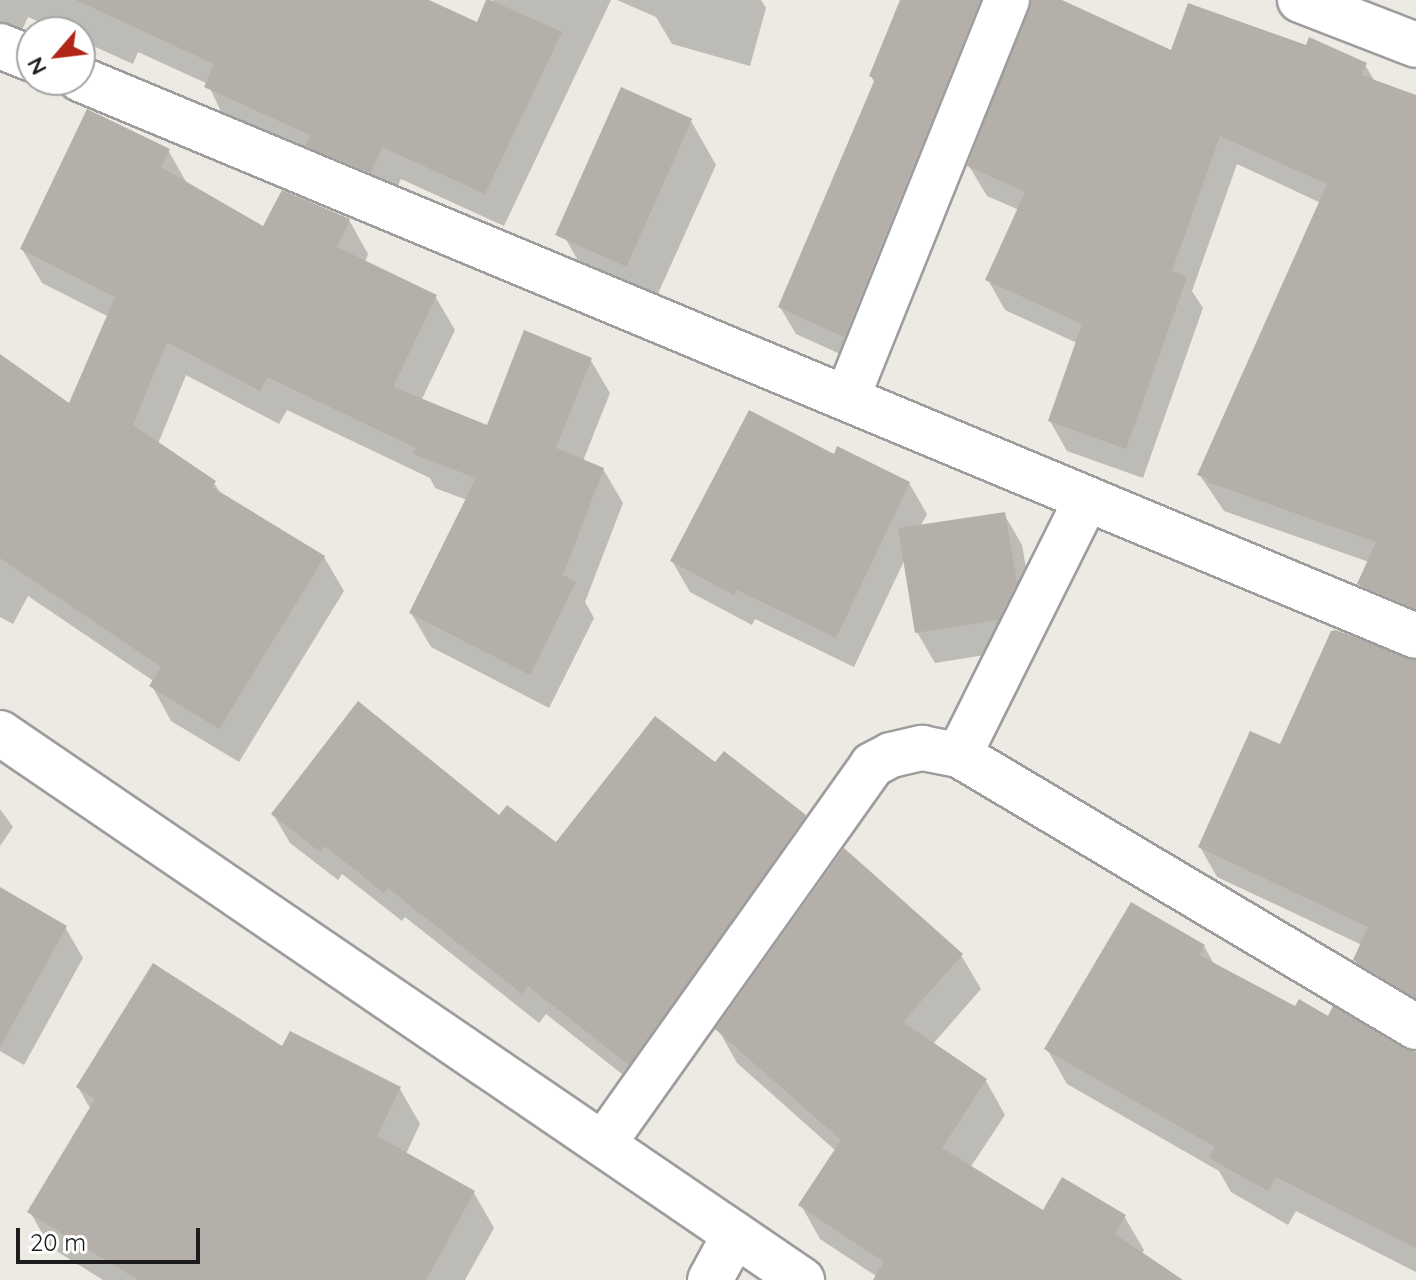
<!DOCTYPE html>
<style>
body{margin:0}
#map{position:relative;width:1416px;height:1280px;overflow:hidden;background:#eceae3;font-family:Quicksand,sans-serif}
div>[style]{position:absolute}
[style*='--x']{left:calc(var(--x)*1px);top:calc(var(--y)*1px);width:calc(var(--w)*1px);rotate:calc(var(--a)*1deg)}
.shadow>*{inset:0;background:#0003}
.building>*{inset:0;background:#b5afa9;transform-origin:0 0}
.roads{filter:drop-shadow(2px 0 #9d9d9d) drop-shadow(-2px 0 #9d9d9d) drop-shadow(0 2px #9d9d9d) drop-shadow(0 -2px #9d9d9d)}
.street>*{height:44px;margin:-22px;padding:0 22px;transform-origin:22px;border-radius:22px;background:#fff}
span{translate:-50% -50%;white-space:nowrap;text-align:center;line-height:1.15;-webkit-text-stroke:7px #fff;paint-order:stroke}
.north{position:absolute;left:16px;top:16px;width:80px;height:80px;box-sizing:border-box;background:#fff;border:2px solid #a4a4a4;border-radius:50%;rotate:242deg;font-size:22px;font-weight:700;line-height:32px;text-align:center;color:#1c1c1c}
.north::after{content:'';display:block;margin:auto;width:28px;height:36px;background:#b02719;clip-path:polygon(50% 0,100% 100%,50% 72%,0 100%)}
.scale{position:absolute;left:16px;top:1228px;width:184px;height:36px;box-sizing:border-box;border:4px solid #1c1c1c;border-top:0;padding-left:10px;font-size:24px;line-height:28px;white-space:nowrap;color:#1c1c1c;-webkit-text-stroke:6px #fff;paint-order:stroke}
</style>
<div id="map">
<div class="shadow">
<div style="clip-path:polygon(0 0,424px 0,478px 25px,493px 0,611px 0,504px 226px,401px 179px,390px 205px,225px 120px,208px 84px,138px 52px,133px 64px,80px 40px,80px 32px,62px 32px,28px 17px,17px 41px,0 33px)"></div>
<div style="clip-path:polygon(617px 0,761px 0,766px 8px,750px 66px,672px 44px,656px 17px)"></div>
<div style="clip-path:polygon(902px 0,1021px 0,860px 363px,796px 334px,780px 307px,875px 84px,871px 76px)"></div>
<div style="clip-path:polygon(1033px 0,1058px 0,1172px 52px,1307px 48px,1365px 65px,1376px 83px,1416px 97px,1416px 631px,1376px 614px,1359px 584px,1369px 562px,1224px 511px,1199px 474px,1321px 203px,1237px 164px,1192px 291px,1203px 308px,1143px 478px,1067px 451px,1050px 421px,1077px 343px,1005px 310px,988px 280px,1019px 210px,987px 196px,969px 166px)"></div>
<div style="clip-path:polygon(691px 121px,716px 165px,651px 309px,589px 280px,564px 236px)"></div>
<div style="clip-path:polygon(168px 150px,188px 185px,264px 229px,349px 220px,368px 254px,365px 262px,435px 296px,455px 330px,421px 401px,488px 428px,590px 359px,610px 393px,583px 461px,603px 469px,623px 503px,585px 602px,594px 618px,549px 708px,431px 647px,411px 613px,467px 500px,435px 488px,430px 478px,287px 410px,279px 424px,186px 375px,158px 444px,214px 483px,221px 494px,324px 557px,344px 591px,239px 762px,171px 721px,152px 686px,155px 682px,28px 596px,13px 624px,0 617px,0 356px,70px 406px,109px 317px,42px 283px,22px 249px)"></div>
<div style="clip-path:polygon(835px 457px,909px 483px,927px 514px,920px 527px,1004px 514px,1022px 545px,1034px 614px,1016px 650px,935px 663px,917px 632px,905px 559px,854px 667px,755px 619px,752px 625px,690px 592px,672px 561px)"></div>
<div style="clip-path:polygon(1416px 683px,1416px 1016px,1373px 990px,1355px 960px,1362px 945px,1217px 877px,1200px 847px,1281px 747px)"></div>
<div style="clip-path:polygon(715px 765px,804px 816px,821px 846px,646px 1093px,546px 1014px,539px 1023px,405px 917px,402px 921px,342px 874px,338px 880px,290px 843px,273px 814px,499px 818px,556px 845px)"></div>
<div style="clip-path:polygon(0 809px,13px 827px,0 846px)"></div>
<div style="clip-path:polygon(0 890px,65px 927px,83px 958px,24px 1065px,0 1051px)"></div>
<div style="clip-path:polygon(1204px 946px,1215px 966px,1296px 1008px,1416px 1057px,1416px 1272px,1296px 1211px,1288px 1225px,1231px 1192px,1219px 1171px,1067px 1084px,1047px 1049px)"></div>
<div style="clip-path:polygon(961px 955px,981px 989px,932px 1045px,986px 1081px,1005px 1115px,970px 1168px,1043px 1213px,1124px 1216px,1144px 1250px,1142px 1254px,1179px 1280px,882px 1280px,820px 1239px,801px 1205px,836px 1151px,737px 1063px,718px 1029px)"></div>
<div style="clip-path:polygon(283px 1049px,400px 1089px,420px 1124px,406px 1154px,474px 1193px,494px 1228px,465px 1280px,103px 1280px,50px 1247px,30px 1212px,91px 1110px,78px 1087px)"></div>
</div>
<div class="building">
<div style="clip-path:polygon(76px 0,429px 0,477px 22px,486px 0,490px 0,562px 32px,485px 194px,382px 147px,371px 173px,305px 146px,310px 135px,204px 87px,214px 64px)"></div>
<div style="clip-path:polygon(900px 0,980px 0,844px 337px,778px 307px,875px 79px,869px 76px)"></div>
<div style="clip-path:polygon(1031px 0,1062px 0,1171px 50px,1188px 3px,1306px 45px,1309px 37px,1367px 63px,1361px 75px,1416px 95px,1416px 609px,1357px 584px,1376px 542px,1205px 481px,1212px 480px,1197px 475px,1327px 184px,1220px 136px,1172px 271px,1187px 277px,1126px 449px,1048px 421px,1082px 324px,985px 280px,1025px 192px,967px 166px)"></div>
<div style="left:621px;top:87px;width:78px;height:162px;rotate:24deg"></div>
<div style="clip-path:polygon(87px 109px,170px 149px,161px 167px,263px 226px,282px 190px,350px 219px,337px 247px,437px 295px,393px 387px,487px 425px,524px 330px,592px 358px,556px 448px,604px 468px,563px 575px,576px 582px,530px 675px,409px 613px,476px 478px,413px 454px,416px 448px,267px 377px,260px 391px,167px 342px,133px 425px,216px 481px,212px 487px,325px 556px,219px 729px,149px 686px,161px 667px,0 558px,0 354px,69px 403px,115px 297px,20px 249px)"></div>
<div style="clip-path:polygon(749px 410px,834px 454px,837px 446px,910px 482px,836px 638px,737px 590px,734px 595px,670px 561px)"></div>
<div style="clip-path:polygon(1005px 512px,1017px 582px,998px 620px,915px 633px,898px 528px)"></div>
<div style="clip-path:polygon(1336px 630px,1416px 660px,1416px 998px,1353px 960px,1368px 927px,1198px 847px,1250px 731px,1280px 744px,1331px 631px)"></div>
<div style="clip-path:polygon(358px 701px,499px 815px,507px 805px,556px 842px,655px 716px,715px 762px,724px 751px,806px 815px,629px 1065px,528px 986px,522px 994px,388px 888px,384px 893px,325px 846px,320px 852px,271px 814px)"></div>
<div style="clip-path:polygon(844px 848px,963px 954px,903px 1022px,987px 1079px,942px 1148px,1043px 1210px,1062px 1177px,1126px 1215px,1115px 1234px,1183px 1280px,873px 1280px,884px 1262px,798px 1205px,841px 1140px,715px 1029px)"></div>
<div style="clip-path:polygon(0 887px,67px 926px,0 1047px)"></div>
<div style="clip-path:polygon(1131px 902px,1205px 945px,1199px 955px,1295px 1006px,1299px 999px,1328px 1016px,1333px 1006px,1403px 1048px,1416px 1052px,1416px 1248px,1276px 1177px,1268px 1191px,1209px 1158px,1215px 1147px,1044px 1049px)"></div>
<div style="clip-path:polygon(153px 963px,282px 1046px,290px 1031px,401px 1087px,377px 1136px,475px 1191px,426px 1280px,138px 1280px,27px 1212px,95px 1099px,76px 1087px)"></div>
</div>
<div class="roads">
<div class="street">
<div style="--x:1300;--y:0;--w:124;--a:21.2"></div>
<div style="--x:0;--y:46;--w:35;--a:22"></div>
<div style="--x:80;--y:79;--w:1447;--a:22.63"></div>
<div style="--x:847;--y:398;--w:429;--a:-68.1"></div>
<div style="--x:0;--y:733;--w:971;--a:34.3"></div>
<div style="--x:959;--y:755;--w:285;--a:-63.5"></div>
<div style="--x:603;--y:1144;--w:465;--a:-54.6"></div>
<div style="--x:872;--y:765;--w:21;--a:-28"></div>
<div style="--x:891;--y:755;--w:32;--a:-13"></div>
<div style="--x:922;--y:748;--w:38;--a:11"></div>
<div style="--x:959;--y:755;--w:532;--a:30.76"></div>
<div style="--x:710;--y:1280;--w:52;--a:-61.5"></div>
</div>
</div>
<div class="north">N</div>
<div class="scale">20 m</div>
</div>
